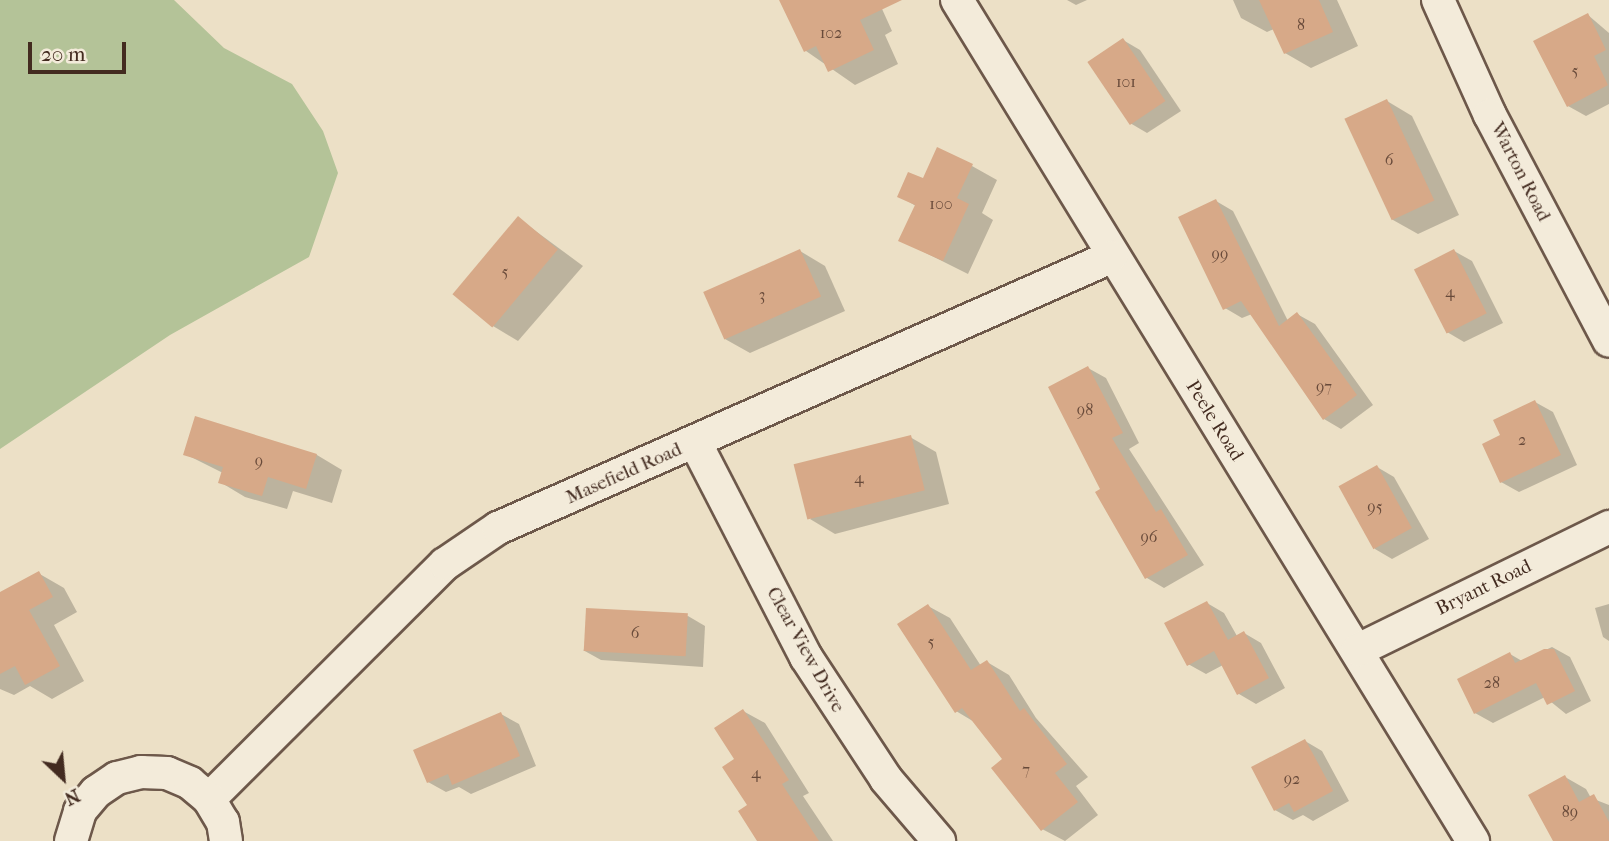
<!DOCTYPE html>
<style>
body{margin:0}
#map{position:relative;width:1609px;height:841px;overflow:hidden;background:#ece0c6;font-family:"IM FELL French Canon",serif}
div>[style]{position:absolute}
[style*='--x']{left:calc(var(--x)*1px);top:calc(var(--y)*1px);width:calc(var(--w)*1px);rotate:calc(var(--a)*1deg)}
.green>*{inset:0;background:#b4c398}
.shadow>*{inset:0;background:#0003}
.building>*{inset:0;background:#d7a988;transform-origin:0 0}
.roads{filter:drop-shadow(2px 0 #6d584a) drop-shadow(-2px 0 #6d584a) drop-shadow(0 2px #6d584a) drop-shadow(0 -2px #6d584a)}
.street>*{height:32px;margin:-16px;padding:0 16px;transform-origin:16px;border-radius:16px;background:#f3ebda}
span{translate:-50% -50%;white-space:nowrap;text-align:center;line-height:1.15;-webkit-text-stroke:6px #f3ebda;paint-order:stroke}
.number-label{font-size:16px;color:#684a3a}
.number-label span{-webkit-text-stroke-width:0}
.street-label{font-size:19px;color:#432b20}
.north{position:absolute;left:28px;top:743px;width:70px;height:70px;-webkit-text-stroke:5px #f3ebda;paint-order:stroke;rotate:154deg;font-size:19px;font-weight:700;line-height:28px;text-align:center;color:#432b20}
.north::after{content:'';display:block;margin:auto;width:24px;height:32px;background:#432b20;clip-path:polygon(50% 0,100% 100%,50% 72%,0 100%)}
.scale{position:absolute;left:28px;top:42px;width:98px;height:32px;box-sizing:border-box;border:4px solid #432b20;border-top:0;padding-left:9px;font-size:21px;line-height:24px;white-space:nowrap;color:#432b20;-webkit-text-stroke:5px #f3ebda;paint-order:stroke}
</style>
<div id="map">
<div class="green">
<div style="clip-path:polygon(0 0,174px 0,224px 48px,292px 84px,323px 131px,338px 173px,309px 257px,170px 335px,0 449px)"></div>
</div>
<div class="shadow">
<div style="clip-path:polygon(781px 0,878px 0,892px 31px,885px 35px,898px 64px,855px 85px,806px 51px)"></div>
<div style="clip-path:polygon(1067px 0,1087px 0,1076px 5px)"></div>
<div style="clip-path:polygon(1233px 0,1337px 0,1358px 46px,1311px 68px,1285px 53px,1274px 29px,1267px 32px,1241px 18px)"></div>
<div style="clip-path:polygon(1588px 15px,1609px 33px,1609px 104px,1586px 116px,1568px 106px)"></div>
<div style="clip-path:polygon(1123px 40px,1140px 50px,1181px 111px,1147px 133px,1130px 123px)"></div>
<div style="clip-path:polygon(1387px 101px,1412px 116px,1459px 215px,1418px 234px,1393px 220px)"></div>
<div style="clip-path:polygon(972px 166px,997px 180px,982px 213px,993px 220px,968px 274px,900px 240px,916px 206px,899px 196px,924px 180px)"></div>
<div style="clip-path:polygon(1216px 201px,1233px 211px,1288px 321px,1297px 314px,1315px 324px,1373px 405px,1341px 429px,1324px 419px,1252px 314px,1242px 318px,1225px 308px)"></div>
<div style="clip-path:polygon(518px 218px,583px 266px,518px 341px,493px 326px)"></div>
<div style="clip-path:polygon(800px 251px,825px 266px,845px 311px,750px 353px,725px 339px)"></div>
<div style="clip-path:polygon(1454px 251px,1472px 261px,1503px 323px,1464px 342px,1447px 332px)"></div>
<div style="clip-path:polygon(1088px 368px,1106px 378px,1139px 443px,1129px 449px,1204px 565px,1164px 588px,1147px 578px,1097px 492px,1102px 489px)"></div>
<div style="clip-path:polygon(1535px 402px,1553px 412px,1577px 465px,1519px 492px,1501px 482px,1502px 436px)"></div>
<div style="clip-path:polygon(196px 418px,317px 455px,342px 470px,332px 503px,293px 491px,287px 509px,245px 497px,220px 482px,223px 473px,185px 454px)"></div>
<div style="clip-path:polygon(910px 437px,936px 452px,949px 504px,835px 534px,810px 519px)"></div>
<div style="clip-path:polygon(1377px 467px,1394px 477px,1429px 539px,1392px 559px,1375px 549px)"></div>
<div style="clip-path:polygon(38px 573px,64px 588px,77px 612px,54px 625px,84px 681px,52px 699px,30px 686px,14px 695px,0 689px,0 594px)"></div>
<div style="clip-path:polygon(1207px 603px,1224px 613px,1237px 636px,1244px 633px,1261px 643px,1285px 688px,1256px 704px,1239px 694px,1223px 665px,1206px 674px,1188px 664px)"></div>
<div style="clip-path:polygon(1609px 604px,1609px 641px,1603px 637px,1595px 608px)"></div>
<div style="clip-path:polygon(928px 606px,950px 618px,981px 666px,987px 662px,1009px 675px,1036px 718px,1088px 777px,1076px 786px,1098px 815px,1065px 841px,1042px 829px,1005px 759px,976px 723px,956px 711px)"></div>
<div style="clip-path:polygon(688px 616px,705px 626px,703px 667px,601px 660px,583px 650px)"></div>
<div style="clip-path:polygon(1552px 647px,1570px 657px,1591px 701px,1566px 714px,1545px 697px,1493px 723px,1475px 713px,1510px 654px,1522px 661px)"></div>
<div style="clip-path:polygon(743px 711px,765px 723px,809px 793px,803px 796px,833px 841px,765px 841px,736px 760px)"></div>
<div style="clip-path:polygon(501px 714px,519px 724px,536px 766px,471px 794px,459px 787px,446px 792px,428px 782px)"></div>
<div style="clip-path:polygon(1305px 741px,1322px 751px,1349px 801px,1313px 821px,1303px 815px,1293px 820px,1275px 810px)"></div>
<div style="clip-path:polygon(1565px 777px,1586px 789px,1591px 798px,1609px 805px,1609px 841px,1555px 841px)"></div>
</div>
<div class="building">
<div style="clip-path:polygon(779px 0,902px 0,860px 20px,874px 50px,828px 72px,816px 46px,804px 52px)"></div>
<div style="clip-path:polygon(1259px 0,1319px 0,1333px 32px,1284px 54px)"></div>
<div style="clip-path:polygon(1588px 13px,1606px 50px,1594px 56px,1608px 85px,1567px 107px,1533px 41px)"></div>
<div style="left:1123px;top:38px;width:76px;height:43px;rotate:56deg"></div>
<div style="left:1387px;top:99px;width:112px;height:47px;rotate:65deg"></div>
<div style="clip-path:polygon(937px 147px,973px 164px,957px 198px,969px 204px,943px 261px,898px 241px,915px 205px,897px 197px,908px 172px,923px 178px)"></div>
<div style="clip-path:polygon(1216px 199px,1279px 326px,1297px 312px,1357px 395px,1323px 420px,1241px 301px,1223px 310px,1178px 217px)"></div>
<div style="left:518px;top:216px;width:52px;height:102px;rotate:40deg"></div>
<div style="left:800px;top:249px;width:52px;height:106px;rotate:66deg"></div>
<div style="left:1454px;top:249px;width:72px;height:45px;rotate:63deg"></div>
<div style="clip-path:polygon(1088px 366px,1123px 433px,1112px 438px,1156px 512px,1161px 509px,1188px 555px,1145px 579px,1095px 492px,1100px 489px,1048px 387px)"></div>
<div style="clip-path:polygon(1535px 400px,1561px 455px,1500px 483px,1482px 444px,1500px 435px,1493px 420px)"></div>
<div style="clip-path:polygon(195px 416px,317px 454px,306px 489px,268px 477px,262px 496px,218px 483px,223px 467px,183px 455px)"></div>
<div style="left:911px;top:435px;width:57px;height:121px;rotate:76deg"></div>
<div style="left:1377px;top:465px;width:72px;height:44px;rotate:61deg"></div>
<div style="clip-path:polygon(39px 571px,53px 597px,29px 610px,60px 666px,25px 685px,15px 666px,0 674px,0 592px)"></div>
<div style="clip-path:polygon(1207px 601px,1228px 640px,1244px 631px,1269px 678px,1237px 695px,1214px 651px,1187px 666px,1164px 623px)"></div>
<div style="clip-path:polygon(928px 604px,971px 670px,987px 660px,1020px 711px,1024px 708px,1067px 764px,1055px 773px,1078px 802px,1041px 831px,991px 768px,1002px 759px,962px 708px,955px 713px,897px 624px)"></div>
<div style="left:586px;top:608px;width:102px;height:43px;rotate:3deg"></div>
<div style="clip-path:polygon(1544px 649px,1554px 649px,1575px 691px,1547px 705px,1536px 683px,1474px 714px,1457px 679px,1510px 652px,1515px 663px)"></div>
<div style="clip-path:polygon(743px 709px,789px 780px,782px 784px,819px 841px,757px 841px,738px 811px,747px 805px,722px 767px,734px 759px,714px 728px)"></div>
<div style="clip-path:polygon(501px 712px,520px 756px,452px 785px,448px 774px,427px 783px,413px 750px)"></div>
<div style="clip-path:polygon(1305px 739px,1333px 791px,1294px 812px,1289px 803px,1274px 811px,1251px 767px)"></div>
<div style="clip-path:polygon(1565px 775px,1579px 802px,1594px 794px,1609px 822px,1609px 841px,1553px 841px,1528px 795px)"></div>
</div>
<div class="roads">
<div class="street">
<div style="--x:957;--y:0;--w:987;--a:58.47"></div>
<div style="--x:1438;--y:0;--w:126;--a:65.7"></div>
<div style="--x:1490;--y:115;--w:255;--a:62.2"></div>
<div style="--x:695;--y:442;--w:242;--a:62.7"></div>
<div style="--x:806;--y:657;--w:146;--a:56.7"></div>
<div style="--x:886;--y:779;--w:82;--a:49.5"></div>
<div style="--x:1358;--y:650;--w:280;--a:-26.1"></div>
<div style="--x:209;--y:799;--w:333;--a:-44.9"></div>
<div style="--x:445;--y:564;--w:64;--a:-34.2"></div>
<div style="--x:498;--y:528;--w:670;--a:-23.85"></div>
<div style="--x:71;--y:841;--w:31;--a:-73"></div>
<div style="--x:80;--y:811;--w:25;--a:-50"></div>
<div style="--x:96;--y:792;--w:25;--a:-34"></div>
<div style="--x:117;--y:778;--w:25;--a:-14"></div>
<div style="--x:141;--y:772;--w:26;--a:2"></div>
<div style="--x:167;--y:773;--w:25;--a:23"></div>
<div style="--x:190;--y:783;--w:25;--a:40"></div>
<div style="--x:209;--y:799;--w:27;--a:59"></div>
<div style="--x:223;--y:822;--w:19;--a:81"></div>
</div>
</div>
<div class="number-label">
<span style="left:1301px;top:25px">8</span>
<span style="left:831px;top:33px">102</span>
<span style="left:1575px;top:71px">5</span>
<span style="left:1126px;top:82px">101</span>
<span style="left:1389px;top:160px">6</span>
<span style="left:941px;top:204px">100</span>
<span style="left:1220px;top:254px">99</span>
<span style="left:505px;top:272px">5</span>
<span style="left:1450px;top:292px">4</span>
<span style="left:762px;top:295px">3</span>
<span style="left:1324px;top:387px">97</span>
<span style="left:1085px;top:410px">98</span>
<span style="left:1522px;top:440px">2</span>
<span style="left:259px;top:461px">9</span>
<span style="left:859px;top:478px">4</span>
<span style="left:1375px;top:507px">95</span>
<span style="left:1149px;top:537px">96</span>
<span style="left:635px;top:633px">6</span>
<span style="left:931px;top:642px">5</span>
<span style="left:1492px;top:683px">28</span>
<span style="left:1026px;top:770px">7</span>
<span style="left:756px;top:773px">4</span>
<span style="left:1292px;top:779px">92</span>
<span style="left:1570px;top:812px">89</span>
</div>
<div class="street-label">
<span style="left:1520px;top:172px;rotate:63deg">Warton Road</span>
<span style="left:1214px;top:421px;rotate:58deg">Peele Road</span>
<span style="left:624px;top:474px;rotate:-24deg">Masefield Road</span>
<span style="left:1484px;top:588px;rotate:-26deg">Bryant Road</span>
<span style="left:805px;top:650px;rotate:61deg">Clear View Drive</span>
</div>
<div class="north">N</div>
<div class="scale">20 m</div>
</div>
